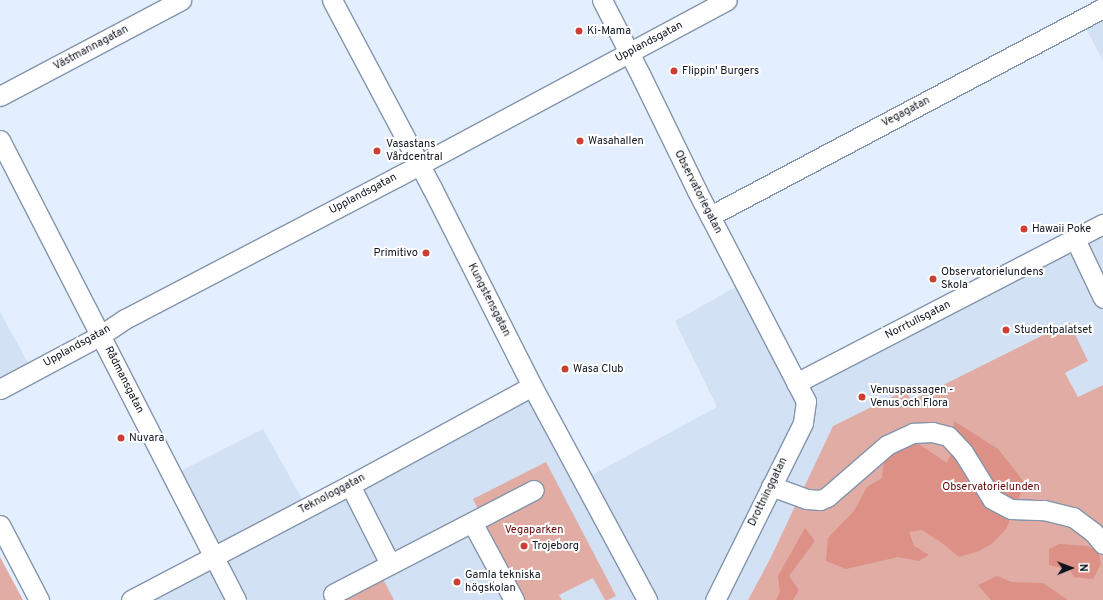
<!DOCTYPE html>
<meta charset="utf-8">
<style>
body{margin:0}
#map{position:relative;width:1103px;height:600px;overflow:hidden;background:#e3eefe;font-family:Overpass,sans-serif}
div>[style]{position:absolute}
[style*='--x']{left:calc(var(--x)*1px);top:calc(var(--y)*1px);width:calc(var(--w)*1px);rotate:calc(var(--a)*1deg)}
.built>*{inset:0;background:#d3e1f5}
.green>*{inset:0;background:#e0aca4}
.forest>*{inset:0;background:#dc9086}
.roads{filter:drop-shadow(1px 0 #8394ac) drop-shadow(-1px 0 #8394ac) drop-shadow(0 1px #8394ac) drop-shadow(0 -1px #8394ac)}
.minor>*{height:19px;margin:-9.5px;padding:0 9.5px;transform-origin:9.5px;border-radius:9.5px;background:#fff}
.dots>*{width:11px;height:11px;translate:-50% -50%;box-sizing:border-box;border:2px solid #fff;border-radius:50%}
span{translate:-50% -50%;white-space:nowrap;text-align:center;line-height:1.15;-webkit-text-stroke:4px #fff;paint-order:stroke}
.poi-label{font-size:11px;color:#0e141d}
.left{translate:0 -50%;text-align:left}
.right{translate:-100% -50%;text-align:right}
.street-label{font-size:11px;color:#0e141d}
.park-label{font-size:11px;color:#650908}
.north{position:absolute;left:1051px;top:548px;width:40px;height:40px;-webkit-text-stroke:3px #fff;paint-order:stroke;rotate:89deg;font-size:11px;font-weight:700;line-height:16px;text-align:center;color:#0e141d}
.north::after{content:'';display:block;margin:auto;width:14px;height:18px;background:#0e141d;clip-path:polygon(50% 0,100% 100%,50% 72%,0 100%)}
</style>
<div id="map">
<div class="built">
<div style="clip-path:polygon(1103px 12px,1103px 61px,1083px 23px)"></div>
<div style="clip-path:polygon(1103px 222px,1103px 385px,1078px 398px,1065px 373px,1088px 361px,1068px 322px,911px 401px,905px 391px,833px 426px,770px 559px,748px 600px,127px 600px,212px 555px,171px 476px,263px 429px,306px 506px,532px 388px,581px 481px,717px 407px,675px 321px,745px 282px,794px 382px)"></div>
<div style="clip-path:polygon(0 312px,33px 372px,0 390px)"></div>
</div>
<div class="green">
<div style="clip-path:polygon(1069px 322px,1088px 361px,1065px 373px,1078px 397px,1103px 385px,1103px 600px,748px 600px,770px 559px,833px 426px,906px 390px,911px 401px)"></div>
<div style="clip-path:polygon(546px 462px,616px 596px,608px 600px,605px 600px,593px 578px,559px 595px,562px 600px,524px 600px,473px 499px)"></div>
<div style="clip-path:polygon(0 557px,23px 600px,0 600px)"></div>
<div style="clip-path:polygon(383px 579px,394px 600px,343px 600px)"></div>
</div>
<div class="forest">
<div style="clip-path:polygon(954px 421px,998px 449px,1025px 483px,1006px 529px,993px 543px,979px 551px,959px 557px,942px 543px,922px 530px,909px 532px,914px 546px,929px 555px,919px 561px,898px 557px,846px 569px,826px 561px,828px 538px,854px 511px,867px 487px,882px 478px,884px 462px,904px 446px,917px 443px,947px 463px,953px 448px)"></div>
<div style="clip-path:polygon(805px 528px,815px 541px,789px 576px,799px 590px,793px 600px,776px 600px,780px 592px,778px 576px)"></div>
<div style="clip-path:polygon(1059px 544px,1087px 546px,1098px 551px,1101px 564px,1093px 579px,1074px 577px,1070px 570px,1049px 565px,1049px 549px)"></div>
<div style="clip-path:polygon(997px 576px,1012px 582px,1043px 583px,1068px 600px,991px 600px,978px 585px)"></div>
</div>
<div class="roads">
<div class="minor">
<div style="--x:332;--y:0;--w:213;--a:62"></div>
<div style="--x:432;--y:188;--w:222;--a:63.2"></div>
<div style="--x:532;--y:386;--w:243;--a:61.7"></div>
<div style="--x:602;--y:0;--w:85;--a:62.8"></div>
<div style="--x:641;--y:76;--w:128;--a:64"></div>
<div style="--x:697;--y:191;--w:237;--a:62.6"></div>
<div style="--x:806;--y:401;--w:22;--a:98"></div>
<div style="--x:803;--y:423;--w:198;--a:116.4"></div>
<div style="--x:0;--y:96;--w:205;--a:-27.9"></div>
<div style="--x:0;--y:140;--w:517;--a:62.84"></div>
<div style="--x:710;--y:216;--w:445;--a:-27.9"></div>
<div style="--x:1075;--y:239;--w:65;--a:64.6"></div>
<div style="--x:796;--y:383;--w:346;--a:-27.4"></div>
<div style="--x:0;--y:389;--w:115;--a:-28.1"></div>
<div style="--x:101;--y:335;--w:29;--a:-34"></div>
<div style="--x:125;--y:319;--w:307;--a:-27.6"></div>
<div style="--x:397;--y:177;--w:374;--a:-28.2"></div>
<div style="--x:350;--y:485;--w:89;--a:63.1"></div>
<div style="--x:771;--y:486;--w:38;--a:20"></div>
<div style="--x:807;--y:499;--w:13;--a:4"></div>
<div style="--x:820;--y:500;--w:8;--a:-23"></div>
<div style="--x:827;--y:497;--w:79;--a:-40.9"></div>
<div style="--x:887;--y:445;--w:29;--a:-25"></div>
<div style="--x:913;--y:433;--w:19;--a:-3"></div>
<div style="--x:932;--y:432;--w:16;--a:14"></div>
<div style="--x:948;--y:436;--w:22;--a:47"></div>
<div style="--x:963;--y:452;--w:55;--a:58.3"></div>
<div style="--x:992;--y:499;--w:21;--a:28"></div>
<div style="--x:1011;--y:509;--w:33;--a:2"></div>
<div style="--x:1044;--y:510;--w:30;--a:14"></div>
<div style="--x:1073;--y:517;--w:26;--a:37"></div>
<div style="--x:1094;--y:533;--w:14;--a:51"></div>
<div style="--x:472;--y:522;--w:89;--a:61.7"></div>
<div style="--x:0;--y:525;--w:85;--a:62.5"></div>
<div style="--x:333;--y:594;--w:226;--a:-27.4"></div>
<div style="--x:131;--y:600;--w:247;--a:-27.7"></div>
<div style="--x:350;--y:485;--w:207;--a:-28.5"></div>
</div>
</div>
<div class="dots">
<div style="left:579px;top:31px;background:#cd3f35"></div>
<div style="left:674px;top:71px;background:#cd3f35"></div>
<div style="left:580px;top:141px;background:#cd3f35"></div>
<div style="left:377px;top:151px;background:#cd3f35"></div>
<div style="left:1024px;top:229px;background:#cd3f35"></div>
<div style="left:426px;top:253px;background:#cd3f35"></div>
<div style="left:933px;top:279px;background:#cd3f35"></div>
<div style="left:1006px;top:330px;background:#cd3f35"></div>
<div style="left:565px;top:369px;background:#cd3f35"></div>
<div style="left:862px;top:397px;background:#cd3f35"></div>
<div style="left:121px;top:438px;background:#cd3f35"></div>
<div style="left:524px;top:546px;background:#cd3f35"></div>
<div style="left:457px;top:582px;background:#cd3f35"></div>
</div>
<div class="poi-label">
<span class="left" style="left:587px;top:31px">Ki-Mama</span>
<span class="left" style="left:682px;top:71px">Flippin' Burgers</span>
<span class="left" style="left:588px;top:141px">Wasahallen</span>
<span class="left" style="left:386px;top:151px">Vasastans<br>Vårdcentral</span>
<span class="left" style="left:1032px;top:229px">Hawaii Poke</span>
<span class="right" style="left:418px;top:253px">Primitivo</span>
<span class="left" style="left:941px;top:279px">Observatorielundens<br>Skola</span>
<span class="left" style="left:1014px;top:330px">Studentpalatset</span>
<span class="left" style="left:573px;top:369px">Wasa Club</span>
<span class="left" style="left:870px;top:397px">Venuspassagen -<br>Venus och Flora</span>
<span class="left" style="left:129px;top:438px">Nuvara</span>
<span class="left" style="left:532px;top:546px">Trojeborg</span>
<span class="left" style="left:465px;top:582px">Gamla tekniska<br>högskolan</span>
</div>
<div class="street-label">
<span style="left:649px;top:42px;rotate:-28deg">Upplandsgatan</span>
<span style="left:91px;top:48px;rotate:-28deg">Västmannagatan</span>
<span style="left:906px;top:112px;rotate:-28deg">Vegagatan</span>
<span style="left:698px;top:192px;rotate:63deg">Observatoriegatan</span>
<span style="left:363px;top:194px;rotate:-28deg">Upplandsgatan</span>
<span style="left:489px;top:300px;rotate:63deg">Kungstensgatan</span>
<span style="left:918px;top:320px;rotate:-27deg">Norrtullsgatan</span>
<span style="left:77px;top:346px;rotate:-29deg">Upplandsgatan</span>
<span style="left:124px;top:380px;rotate:63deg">Rådmansgatan</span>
<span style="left:768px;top:492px;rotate:-64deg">Drottninggatan</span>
<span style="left:332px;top:494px;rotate:-28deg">Teknologgatan</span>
</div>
<div class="park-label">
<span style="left:991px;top:487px">Observatorielunden</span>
<span style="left:534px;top:530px">Vegaparken</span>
</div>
<div class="north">N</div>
</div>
